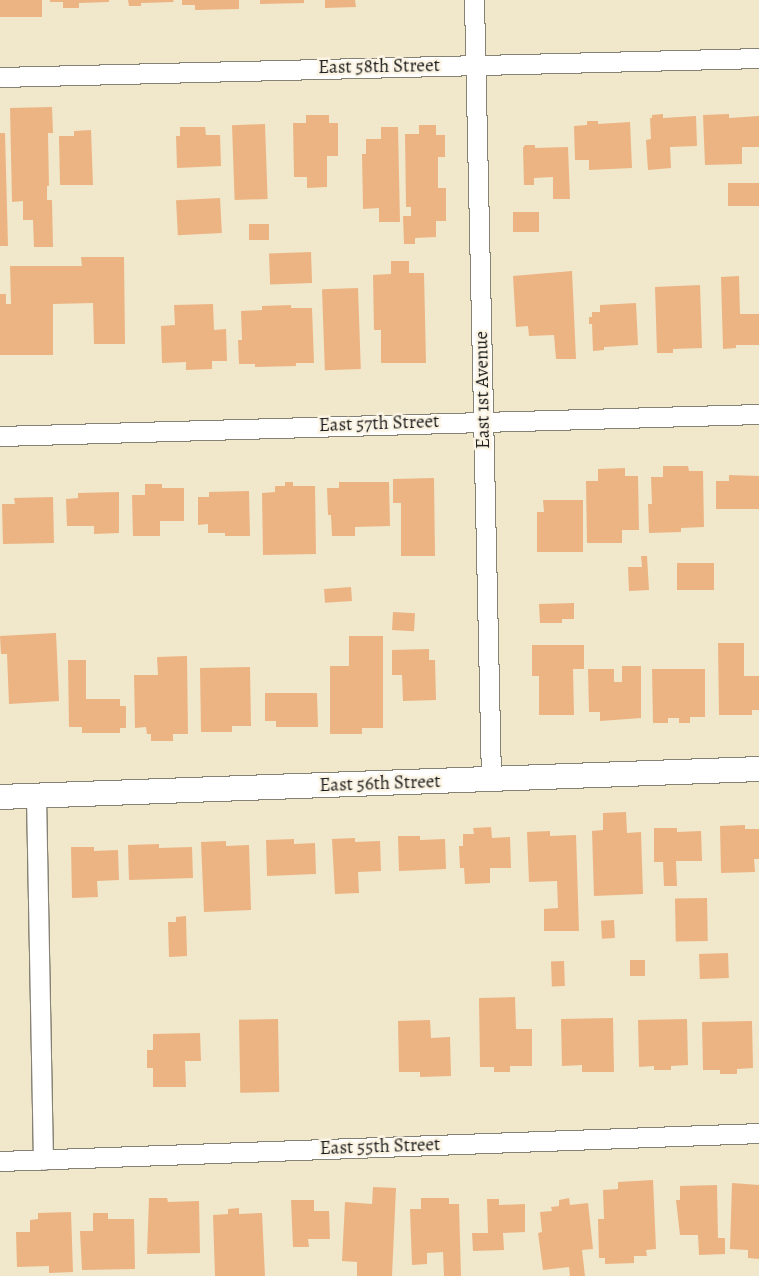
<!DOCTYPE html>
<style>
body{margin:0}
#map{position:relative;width:759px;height:1276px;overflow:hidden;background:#f1e7cb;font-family:Alegreya,serif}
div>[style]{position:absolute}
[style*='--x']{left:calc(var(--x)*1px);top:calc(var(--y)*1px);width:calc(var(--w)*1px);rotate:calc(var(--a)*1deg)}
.building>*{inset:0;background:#ecb483;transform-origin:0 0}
.roads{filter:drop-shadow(1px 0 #868274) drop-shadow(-1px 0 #868274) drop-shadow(0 1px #868274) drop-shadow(0 -1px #868274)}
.minor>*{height:19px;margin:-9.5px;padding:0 9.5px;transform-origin:9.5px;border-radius:9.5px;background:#fff}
.tertiary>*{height:24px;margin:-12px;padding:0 12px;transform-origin:12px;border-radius:12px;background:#fff}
span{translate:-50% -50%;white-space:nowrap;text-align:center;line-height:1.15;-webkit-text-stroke:5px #fcf5e5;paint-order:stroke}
.street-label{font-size:19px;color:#1c1c1c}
</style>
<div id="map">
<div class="building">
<div style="left:0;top:0;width:42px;height:17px"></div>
<div style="clip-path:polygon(50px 0,109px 0,109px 2px,79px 3px,79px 8px,63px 8px,63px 2px,50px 2px)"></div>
<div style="clip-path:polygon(128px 0,173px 0,174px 2px,141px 3px,141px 6px,129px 6px)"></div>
<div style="clip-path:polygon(182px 0,239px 0,239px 9px,195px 10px,195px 5px,182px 5px)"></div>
<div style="clip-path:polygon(260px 0,304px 0,304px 3px,260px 4px)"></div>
<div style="clip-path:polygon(325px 0,355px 0,356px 7px,325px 8px)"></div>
<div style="clip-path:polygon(52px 107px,53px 133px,48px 133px,49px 186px,47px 186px,47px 200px,52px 200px,53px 247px,34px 247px,33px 220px,23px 220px,23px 201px,12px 202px,10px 108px)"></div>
<div style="clip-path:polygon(663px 114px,663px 118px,696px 116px,697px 146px,670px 147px,671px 168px,648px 170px,646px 140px,651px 139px,650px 118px,652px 118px,652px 115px)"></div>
<div style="clip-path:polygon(729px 114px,729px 118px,759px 116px,759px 147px,742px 147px,742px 164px,705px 165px,703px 115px)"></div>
<div style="clip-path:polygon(306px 115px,329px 115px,329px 123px,338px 123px,338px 156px,327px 156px,327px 187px,307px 188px,307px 177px,294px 177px,293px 123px,306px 123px)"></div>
<div style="clip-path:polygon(587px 121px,598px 121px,598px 124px,630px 122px,632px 168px,589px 170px,589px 160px,575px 160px,574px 126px,587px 125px)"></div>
<div style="left:265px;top:124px;width:75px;height:33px;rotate:88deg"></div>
<div style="clip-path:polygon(419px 125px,436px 125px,436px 135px,445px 135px,445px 157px,438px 157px,438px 188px,446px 188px,446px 221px,436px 221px,436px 237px,415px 238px,415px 244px,404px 244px,403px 216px,411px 216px,411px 207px,406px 207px,405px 134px,419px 134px)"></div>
<div style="clip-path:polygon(180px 127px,205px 127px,206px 135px,220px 135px,221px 166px,177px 168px,176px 136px,180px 136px)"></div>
<div style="clip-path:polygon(381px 127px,398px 127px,400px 222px,379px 222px,379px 208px,363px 209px,362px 154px,366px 154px,366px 139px,381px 139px)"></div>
<div style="clip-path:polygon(91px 130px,93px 185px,60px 185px,59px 136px,74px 136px,74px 131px)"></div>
<div style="clip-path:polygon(0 133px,5px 133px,8px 246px,0 246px)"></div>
<div style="clip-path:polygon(525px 145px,535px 145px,535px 148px,568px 147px,570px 199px,553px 199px,553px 177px,534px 178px,534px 185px,524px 185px,523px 148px)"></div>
<div style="left:728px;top:183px;width:31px;height:23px"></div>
<div style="left:220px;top:198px;width:35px;height:44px;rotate:87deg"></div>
<div style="left:539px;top:212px;width:20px;height:26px;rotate:90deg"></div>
<div style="left:249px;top:224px;width:20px;height:16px"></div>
<div style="left:311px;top:252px;width:31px;height:42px;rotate:88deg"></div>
<div style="clip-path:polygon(81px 257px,124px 257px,125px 344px,94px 344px,93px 303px,53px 304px,53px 355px,0 355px,0 294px,6px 294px,6px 304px,11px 304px,10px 266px,82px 266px)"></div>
<div style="clip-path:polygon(391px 261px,409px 261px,409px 273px,424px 273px,426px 363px,381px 363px,381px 330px,374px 330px,373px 275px,391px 274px)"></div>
<div style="clip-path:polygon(572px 271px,576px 359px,556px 359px,554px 335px,529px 336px,528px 326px,516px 327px,513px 276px)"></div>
<div style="clip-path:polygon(739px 276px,740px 314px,759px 314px,759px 345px,736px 345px,736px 348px,723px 349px,721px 277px)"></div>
<div style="clip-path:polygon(700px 285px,702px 348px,673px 349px,673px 353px,657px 353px,655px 287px)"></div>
<div style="left:358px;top:288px;width:81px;height:36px;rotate:88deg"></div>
<div style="clip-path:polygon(636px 303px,638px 345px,604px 347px,604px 350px,593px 351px,592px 324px,589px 324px,589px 317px,592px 317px,592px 312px,600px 312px,600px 305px)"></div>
<div style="clip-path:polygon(213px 304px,214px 330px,226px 329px,227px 361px,212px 361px,212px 369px,186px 370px,186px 362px,162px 363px,161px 326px,175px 325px,174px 305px)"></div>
<div style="clip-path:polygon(291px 305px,291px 308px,312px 308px,314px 363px,296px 363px,296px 366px,255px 367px,255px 364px,239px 364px,238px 340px,242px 340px,241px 311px,262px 310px,262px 306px)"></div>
<div style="clip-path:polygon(663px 466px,688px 466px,689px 471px,703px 471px,704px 527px,681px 528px,681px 532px,649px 533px,648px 504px,652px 504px,651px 477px,663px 477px)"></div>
<div style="clip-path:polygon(625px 468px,625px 476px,638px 476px,639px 530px,622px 530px,622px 543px,587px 543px,586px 481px,598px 481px,598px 469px)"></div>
<div style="clip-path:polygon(729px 475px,759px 476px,759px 509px,716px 509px,716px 481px,729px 481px)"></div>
<div style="clip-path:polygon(434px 478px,435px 556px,401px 556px,401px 503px,393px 503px,393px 479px)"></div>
<div style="clip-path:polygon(285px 482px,293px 482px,293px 486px,315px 486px,316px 554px,263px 555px,262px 493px,275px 492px,275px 486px,285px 486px)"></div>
<div style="clip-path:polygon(339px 482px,389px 482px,390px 526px,355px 527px,355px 536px,332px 536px,331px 515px,328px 515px,327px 488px,339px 488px)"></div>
<div style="clip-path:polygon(145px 484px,162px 484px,162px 488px,184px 488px,184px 521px,160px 521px,160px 536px,133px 536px,132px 495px,145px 495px)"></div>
<div style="clip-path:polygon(249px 491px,250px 536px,225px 536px,225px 533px,208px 533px,208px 524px,198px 525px,198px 497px,209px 497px,209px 492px)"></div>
<div style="clip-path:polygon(119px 492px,119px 533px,94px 534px,94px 526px,67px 526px,66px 499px,78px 498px,78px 493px)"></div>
<div style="clip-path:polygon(53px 497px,54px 543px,3px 544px,2px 504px,15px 504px,14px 498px)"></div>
<div style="clip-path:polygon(543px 500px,583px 500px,583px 552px,537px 552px,537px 512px,544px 512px)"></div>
<div style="clip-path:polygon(641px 556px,647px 556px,649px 590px,629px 591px,628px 567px,642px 567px)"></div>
<div style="left:714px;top:563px;width:27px;height:37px;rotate:90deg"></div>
<div style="left:351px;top:587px;width:14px;height:27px;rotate:86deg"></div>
<div style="clip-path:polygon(574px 603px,574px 619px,562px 619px,562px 623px,540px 623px,539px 604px)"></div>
<div style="left:393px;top:612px;width:22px;height:18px;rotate:3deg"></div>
<div style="clip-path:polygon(56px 633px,59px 701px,9px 704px,7px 654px,1px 654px,0 636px)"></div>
<div style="clip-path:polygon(349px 636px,383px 636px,383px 728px,362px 728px,362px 734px,330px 734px,330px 666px,349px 666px)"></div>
<div style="clip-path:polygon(718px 643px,744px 643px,744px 676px,759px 676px,759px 710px,752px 710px,752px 715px,719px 715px)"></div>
<div style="clip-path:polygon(532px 645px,584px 645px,584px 669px,573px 669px,574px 715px,539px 715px,539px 676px,532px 676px)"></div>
<div style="clip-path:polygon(429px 649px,429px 660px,435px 660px,436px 700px,403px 701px,402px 675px,392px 675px,392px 650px)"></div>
<div style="clip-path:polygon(187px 656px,188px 734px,173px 734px,173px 741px,151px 741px,151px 734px,147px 734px,146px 727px,135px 728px,134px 675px,158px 675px,157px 657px)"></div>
<div style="clip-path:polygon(68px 660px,86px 660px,86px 699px,120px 699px,120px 706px,126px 706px,126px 728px,120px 728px,120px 733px,82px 733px,82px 727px,69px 727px)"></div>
<div style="clip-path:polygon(622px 666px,641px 666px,641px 718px,600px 721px,600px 712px,589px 712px,588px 669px,614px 669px,614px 682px,622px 682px)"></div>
<div style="clip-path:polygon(250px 667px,251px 726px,232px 726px,232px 732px,201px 732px,200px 668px)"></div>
<div style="clip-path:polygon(652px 669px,705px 669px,705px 717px,690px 717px,690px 723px,679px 723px,679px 718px,668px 718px,668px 723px,653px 723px)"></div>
<div style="clip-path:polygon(265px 693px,317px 693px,318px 727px,276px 727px,276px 721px,265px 721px)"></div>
<div style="clip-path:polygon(626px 812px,627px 833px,641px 832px,643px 894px,594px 896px,592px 831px,603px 830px,603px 813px)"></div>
<div style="clip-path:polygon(745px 825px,745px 829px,759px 829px,759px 859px,754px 859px,755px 872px,721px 873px,720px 826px)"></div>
<div style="clip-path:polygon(491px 827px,492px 838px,510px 837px,511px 868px,490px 868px,490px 883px,465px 884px,464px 868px,460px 868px,459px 846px,463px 846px,463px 834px,474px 834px,473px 828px)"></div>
<div style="clip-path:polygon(654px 828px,677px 828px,677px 832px,701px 831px,702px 861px,676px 861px,677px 886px,664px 886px,663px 862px,654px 862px)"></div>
<div style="clip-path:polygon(550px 831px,550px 836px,576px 835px,579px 931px,544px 931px,544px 909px,558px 908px,557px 881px,529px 882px,527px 832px)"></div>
<div style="clip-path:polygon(398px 836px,420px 836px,420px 840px,445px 839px,446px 869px,399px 871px)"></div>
<div style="clip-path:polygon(355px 838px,355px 842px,380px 841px,381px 871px,358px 872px,359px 893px,335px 894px,332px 839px)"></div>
<div style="clip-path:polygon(294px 839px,294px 844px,315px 843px,316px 874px,267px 876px,266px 840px)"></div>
<div style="clip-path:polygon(226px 841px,226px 846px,249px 845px,251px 910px,204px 912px,201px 842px)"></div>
<div style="clip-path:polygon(159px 844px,159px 848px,192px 847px,193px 878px,129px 880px,128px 845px)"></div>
<div style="clip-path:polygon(71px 847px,94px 847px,94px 851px,118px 850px,119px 880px,97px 881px,98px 897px,72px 898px)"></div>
<div style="left:707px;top:898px;width:43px;height:32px;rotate:89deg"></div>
<div style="clip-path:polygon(186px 916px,187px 956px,169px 957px,168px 922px,176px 922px,176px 917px)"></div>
<div style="left:614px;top:920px;width:18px;height:13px;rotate:87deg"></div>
<div style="left:728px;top:953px;width:25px;height:29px;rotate:88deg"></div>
<div style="left:645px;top:960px;width:16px;height:15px;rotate:90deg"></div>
<div style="left:564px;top:961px;width:25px;height:13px;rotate:88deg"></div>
<div style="clip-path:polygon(515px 997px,516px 1029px,532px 1029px,532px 1066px,510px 1066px,510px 1072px,494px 1072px,494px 1067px,480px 1067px,479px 998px)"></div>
<div style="clip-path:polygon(613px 1018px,614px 1072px,582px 1072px,582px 1065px,562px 1066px,561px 1019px)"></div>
<div style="left:278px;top:1019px;width:73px;height:39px;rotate:89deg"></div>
<div style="clip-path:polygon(687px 1019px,688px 1065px,671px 1066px,671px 1070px,654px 1070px,654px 1066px,639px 1067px,638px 1020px)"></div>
<div style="clip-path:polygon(430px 1020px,431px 1038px,450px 1037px,451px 1076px,420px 1077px,420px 1072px,399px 1072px,398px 1021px)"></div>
<div style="clip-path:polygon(752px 1021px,753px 1068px,737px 1069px,737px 1074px,720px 1074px,720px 1070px,703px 1070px,702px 1022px)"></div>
<div style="clip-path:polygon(200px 1033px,201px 1061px,185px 1061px,186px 1087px,153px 1087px,153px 1068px,147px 1068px,147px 1050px,153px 1050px,153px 1034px)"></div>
<div style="clip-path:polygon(653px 1180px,656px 1249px,646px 1250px,647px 1256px,634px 1256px,634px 1263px,605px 1264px,605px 1258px,599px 1258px,598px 1219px,604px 1219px,603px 1190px,618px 1189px,618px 1182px)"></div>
<div style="clip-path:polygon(732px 1183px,759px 1185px,759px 1259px,748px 1258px,748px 1250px,730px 1249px)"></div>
<div style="clip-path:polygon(717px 1185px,718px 1238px,725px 1238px,725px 1254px,699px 1255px,698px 1235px,680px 1235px,676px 1200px,680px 1200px,680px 1186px)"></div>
<div style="clip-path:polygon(373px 1187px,396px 1188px,392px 1276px,357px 1276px,357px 1262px,342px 1261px,345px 1202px,372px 1204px)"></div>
<div style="clip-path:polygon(149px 1198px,167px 1198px,168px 1202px,199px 1201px,200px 1253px,147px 1254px)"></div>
<div style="clip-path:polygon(421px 1198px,449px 1198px,449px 1204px,459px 1204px,461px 1276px,444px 1276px,443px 1252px,427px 1253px,427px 1264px,412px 1265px,410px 1209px,421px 1209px)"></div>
<div style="clip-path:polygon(569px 1198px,570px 1205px,588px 1203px,593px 1249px,582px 1250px,585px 1276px,570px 1276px,569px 1267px,543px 1270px,538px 1233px,542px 1232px,540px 1212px,552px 1211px,551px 1207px,559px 1206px,559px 1200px)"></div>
<div style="clip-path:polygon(487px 1199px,499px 1199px,499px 1205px,525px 1204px,525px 1232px,503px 1233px,504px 1250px,473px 1251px,472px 1233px,488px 1233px)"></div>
<div style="clip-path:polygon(291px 1200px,314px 1200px,314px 1211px,329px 1211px,330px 1239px,308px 1239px,309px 1247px,293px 1247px)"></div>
<div style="clip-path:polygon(239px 1208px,239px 1214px,262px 1213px,265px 1276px,215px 1276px,213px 1215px,228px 1214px,228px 1209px)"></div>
<div style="clip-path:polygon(71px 1212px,73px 1272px,49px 1273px,49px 1266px,17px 1267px,16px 1232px,30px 1232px,30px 1220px,38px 1219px,38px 1213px)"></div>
<div style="clip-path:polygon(93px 1213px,108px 1213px,108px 1219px,134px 1219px,135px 1269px,82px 1270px,80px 1231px,93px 1231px)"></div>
</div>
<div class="roads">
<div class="minor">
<div style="--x:474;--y:0;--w:780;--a:88.75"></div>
<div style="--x:0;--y:77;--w:759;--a:-1.43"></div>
<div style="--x:0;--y:436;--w:759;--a:-1.66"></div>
<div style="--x:36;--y:796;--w:364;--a:88.9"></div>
<div style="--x:0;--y:1161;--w:760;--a:-2.11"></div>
</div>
<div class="tertiary">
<div style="--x:0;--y:797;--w:760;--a:-2.11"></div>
</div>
</div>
<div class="street-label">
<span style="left:379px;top:67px;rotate:-1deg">East 58th Street</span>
<span style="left:483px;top:390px;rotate:-91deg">East 1st Avenue</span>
<span style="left:379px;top:424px;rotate:-2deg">East 57th Street</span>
<span style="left:380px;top:784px;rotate:-2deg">East 56th Street</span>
<span style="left:380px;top:1147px;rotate:-2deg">East 55th Street</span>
</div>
</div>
